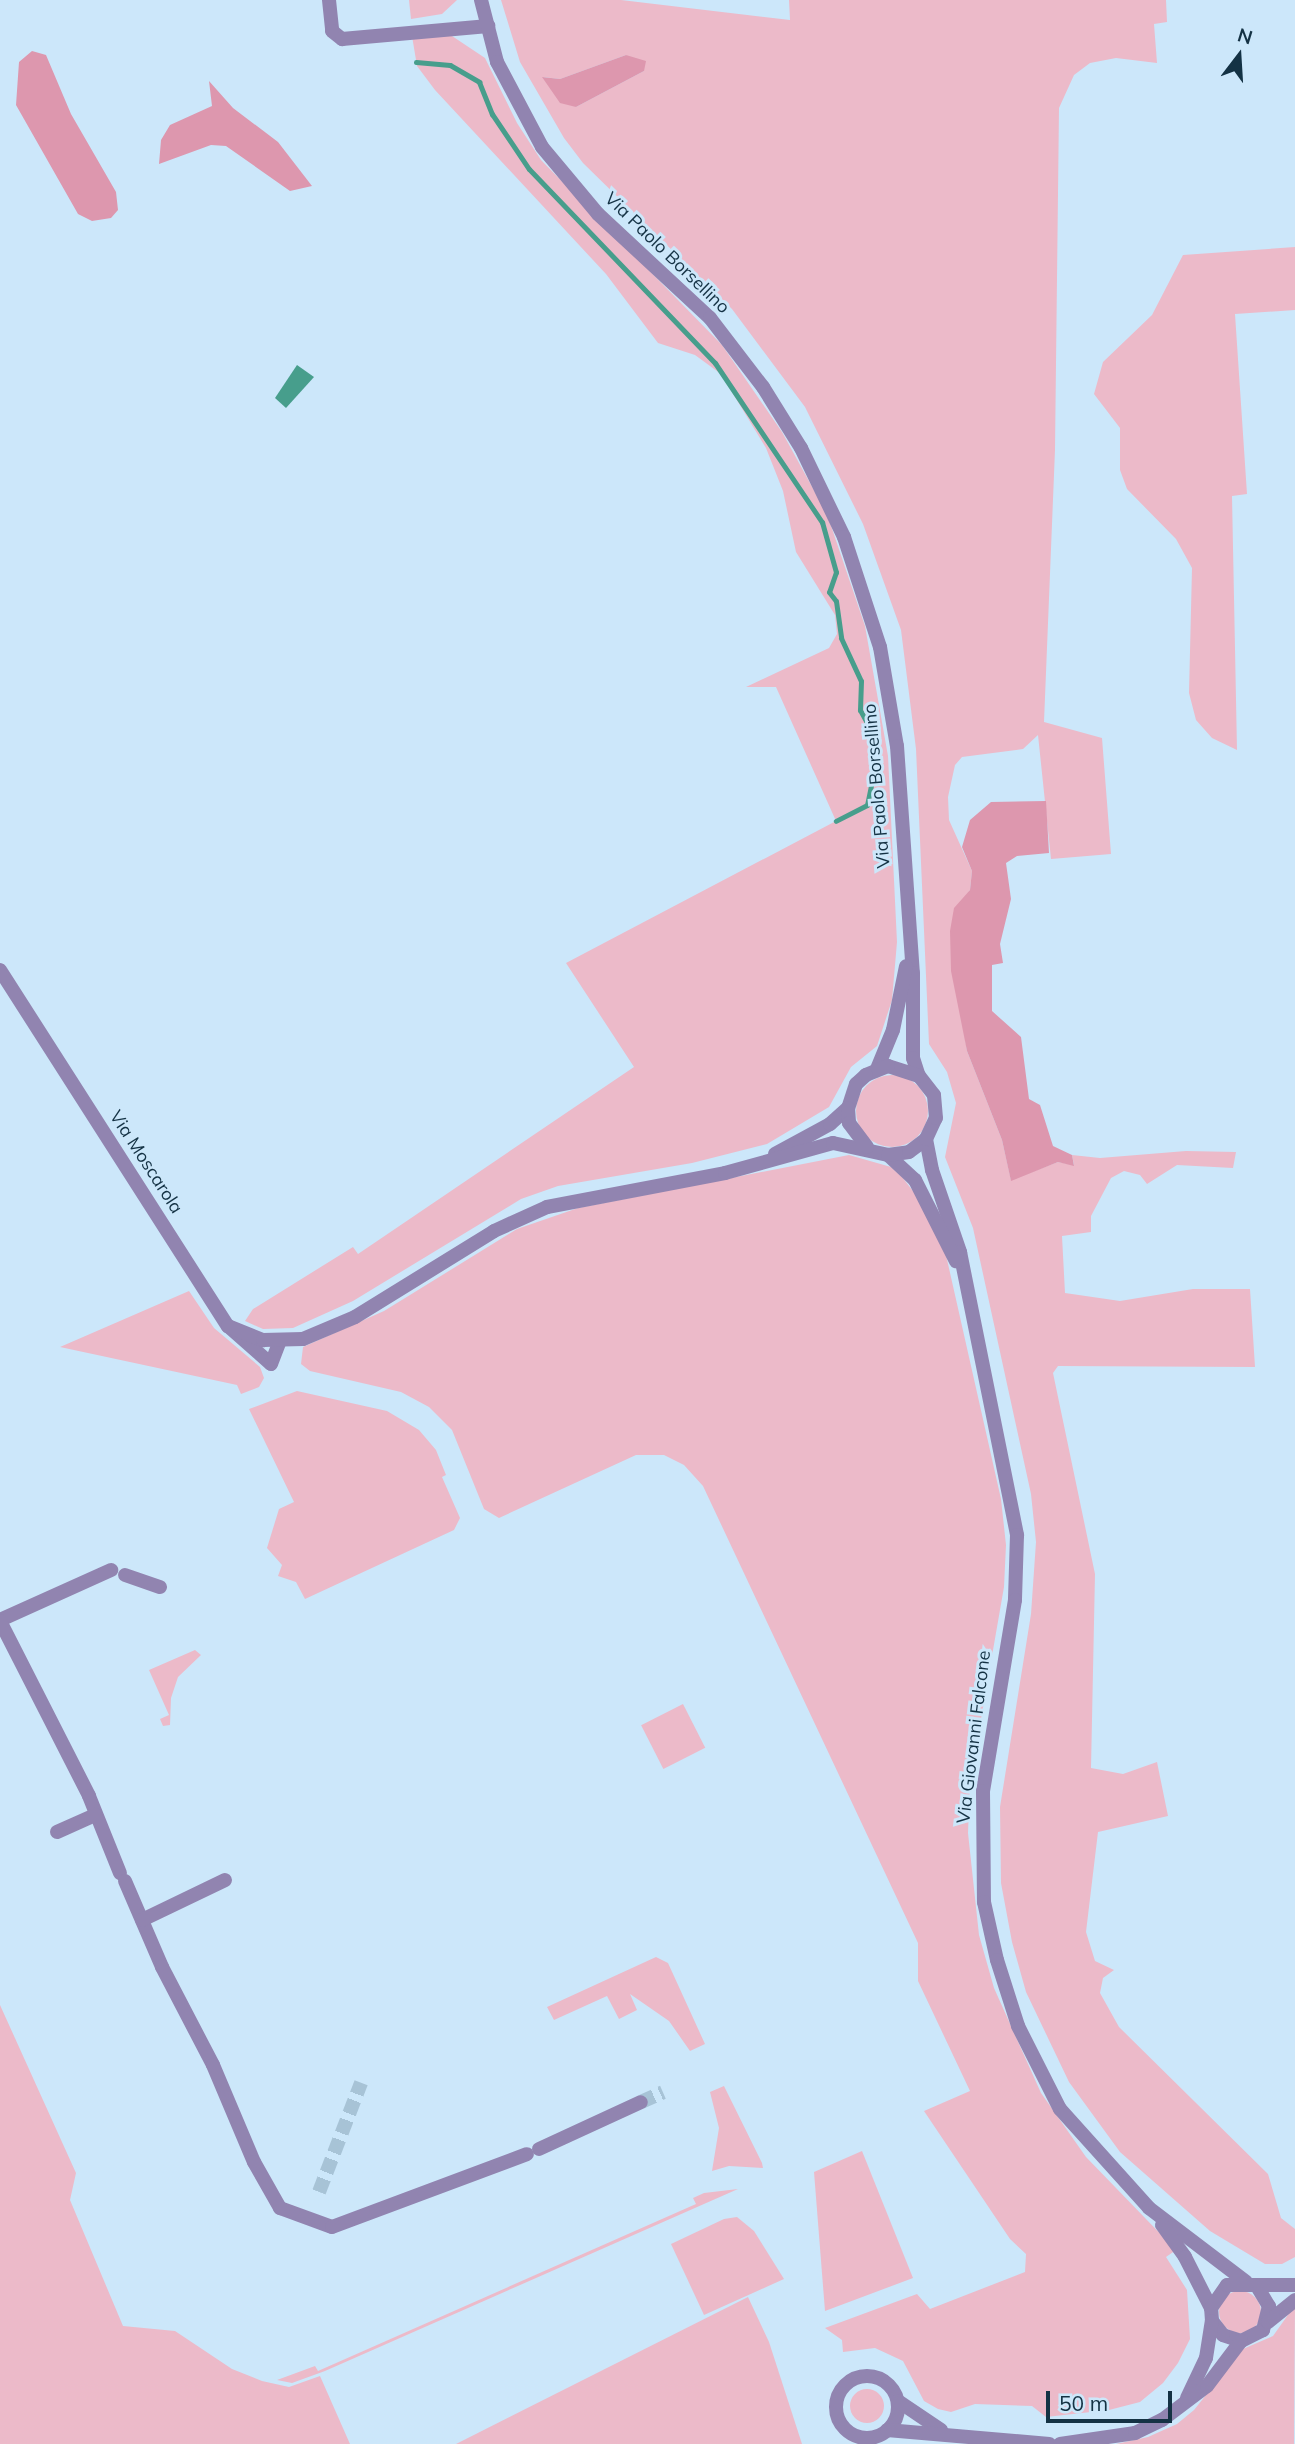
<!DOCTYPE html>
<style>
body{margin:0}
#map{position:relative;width:1295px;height:2444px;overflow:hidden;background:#cce7fa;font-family:Mulish,sans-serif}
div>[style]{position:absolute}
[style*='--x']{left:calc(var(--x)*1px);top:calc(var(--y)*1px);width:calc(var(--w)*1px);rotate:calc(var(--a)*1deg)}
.green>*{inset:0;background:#ecbac9;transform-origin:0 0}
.round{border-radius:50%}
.forest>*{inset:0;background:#dd97ae}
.water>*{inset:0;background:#479e8c}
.stream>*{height:5px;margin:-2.5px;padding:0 2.5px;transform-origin:2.5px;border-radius:2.5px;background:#479e8c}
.pedestrian-tunnel>*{height:14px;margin-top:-7px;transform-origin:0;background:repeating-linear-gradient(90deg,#a7c3d6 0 14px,transparent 0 21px)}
.pedestrian>*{height:14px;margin:-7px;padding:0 7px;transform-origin:7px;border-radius:7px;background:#9184b0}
.minor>*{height:14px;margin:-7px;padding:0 7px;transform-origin:7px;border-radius:7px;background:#9184b0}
.minor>.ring{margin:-7px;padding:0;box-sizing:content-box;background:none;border:14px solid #9184b0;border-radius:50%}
span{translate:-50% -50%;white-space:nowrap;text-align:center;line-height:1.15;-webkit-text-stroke:6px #cce7fa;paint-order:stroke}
.street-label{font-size:18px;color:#143244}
.north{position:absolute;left:1204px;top:21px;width:70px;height:70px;-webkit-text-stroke:5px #cce7fa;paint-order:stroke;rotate:17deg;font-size:19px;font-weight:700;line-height:28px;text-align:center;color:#143244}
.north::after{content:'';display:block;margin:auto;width:24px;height:32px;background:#143244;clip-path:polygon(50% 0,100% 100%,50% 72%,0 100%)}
.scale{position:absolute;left:1046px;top:2391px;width:126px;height:32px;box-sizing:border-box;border:4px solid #143244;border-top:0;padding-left:9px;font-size:21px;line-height:24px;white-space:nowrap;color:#143244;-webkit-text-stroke:5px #cce7fa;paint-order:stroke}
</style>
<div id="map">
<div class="green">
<div style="clip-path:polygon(409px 0,457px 0,442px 14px,411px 19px)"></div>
<div style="clip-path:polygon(evenodd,501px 0,621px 0,790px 20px,789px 0,1166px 0,1167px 22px,1154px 24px,1157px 63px,1116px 58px,1090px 63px,1074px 75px,1059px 108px,1055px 450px,1044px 722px,1102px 738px,1111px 854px,1051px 859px,1038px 735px,1023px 749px,962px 757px,955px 765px,948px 797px,949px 820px,972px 871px,970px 890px,961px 903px,962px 1017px,967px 1051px,1002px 1140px,1011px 1180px,1058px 1162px,1074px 1165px,1072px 1155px,1100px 1158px,1186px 1151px,1236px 1152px,1233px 1168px,1177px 1165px,1147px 1184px,1140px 1175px,1124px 1171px,1111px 1178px,1091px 1216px,1091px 1232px,1062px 1236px,1065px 1293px,1120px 1301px,1193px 1289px,1250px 1289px,1255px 1367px,1058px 1366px,1053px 1373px,1095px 1574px,1091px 1768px,1123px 1774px,1157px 1762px,1168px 1816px,1098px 1832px,1086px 1932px,1095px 1961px,1114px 1970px,1103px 1978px,1100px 1993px,1119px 2027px,1268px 2174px,1281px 2218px,1295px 2229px,1295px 2257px,1282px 2264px,1265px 2264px,1210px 2231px,1120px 2152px,1069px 2082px,1026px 1992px,1012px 1942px,1001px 1883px,1000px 1807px,1031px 1614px,1036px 1542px,1031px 1494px,973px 1228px,945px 1157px,956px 1103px,947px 1072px,929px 1044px,916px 749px,901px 630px,863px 524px,805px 407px,732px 309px,583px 163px,564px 138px,520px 62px,501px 0,626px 55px,644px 71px,576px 107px,543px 77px,560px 79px,626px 55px)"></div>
<div style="clip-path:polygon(412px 36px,452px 36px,485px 58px,517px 123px,541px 160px,722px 345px,782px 432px,827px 514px,865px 626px,888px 756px,897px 942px,892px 1000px,877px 1046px,851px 1067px,829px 1107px,767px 1144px,692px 1163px,558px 1186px,521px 1199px,353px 1301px,293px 1328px,263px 1329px,245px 1321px,253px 1309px,353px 1247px,358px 1254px,634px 1067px,566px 963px,836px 821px,776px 687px,746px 687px,829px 648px,837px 634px,835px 615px,796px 552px,783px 491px,766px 448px,721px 374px,695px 355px,658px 343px,606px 274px,435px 90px,417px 66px)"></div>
<div style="clip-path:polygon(1295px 247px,1295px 310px,1235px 314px,1247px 494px,1232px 496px,1237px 750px,1212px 738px,1196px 720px,1189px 693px,1192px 568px,1176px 539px,1127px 489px,1120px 470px,1120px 428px,1094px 394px,1103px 362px,1152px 315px,1183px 255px)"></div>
<div class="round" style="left:856px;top:1075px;width:72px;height:72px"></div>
<div style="clip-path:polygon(849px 1155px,891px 1167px,902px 1177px,920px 1200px,946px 1255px,1001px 1499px,1006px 1545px,1004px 1587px,970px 1782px,968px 1833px,979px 1935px,994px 1988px,1041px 2093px,1086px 2157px,1176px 2250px,1166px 2257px,1187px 2290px,1190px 2339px,1178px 2363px,1163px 2383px,1140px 2402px,1109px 2410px,1046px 2417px,1032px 2406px,975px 2404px,951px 2412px,938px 2409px,924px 2401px,903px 2361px,875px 2348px,843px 2352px,842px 2340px,825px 2328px,917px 2294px,930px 2309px,1025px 2272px,1026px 2254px,1010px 2239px,924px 2111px,970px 2091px,918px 1981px,918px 1943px,703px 1486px,684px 1465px,664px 1455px,636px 1455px,499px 1518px,484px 1509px,452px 1430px,429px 1407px,401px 1392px,310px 1371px,301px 1364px,303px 1347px,384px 1311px,517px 1229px,578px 1208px)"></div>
<div style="clip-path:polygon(189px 1291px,214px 1328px,260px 1367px,264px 1378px,259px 1387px,241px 1394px,237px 1385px,60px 1347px)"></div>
<div style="clip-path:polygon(297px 1391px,387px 1411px,419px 1430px,436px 1450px,446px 1475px,442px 1477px,460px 1518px,454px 1530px,305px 1599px,296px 1582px,278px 1576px,282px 1565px,267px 1548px,279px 1509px,294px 1502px,249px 1409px)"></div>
<div style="clip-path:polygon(195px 1650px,201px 1655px,178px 1677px,171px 1698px,170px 1725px,163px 1726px,160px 1719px,169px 1715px,149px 1670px)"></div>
<div style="left:683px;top:1704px;width:49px;height:47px;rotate:63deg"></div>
<div style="clip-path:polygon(656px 1957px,668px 1963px,705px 2044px,690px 2051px,669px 2021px,630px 1994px,637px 2010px,619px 2019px,607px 1996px,554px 2020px,547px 2007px)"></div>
<div style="clip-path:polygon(0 2005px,76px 2173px,70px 2200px,123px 2326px,175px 2331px,232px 2369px,262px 2381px,289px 2387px,320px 2376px,350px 2444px,0 2444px)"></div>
<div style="clip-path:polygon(724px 2086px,762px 2163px,763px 2168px,729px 2166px,712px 2171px,719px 2128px,710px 2092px)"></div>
<div style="clip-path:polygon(862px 2151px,913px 2278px,825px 2311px,814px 2172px)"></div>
<div style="clip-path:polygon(738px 2189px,325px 2371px,292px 2383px,277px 2380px,315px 2366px,318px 2371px,696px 2204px,693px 2198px,704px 2193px)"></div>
<div style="clip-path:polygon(737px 2217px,754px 2231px,784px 2279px,704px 2315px,671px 2244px,724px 2219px)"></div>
<div class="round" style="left:1219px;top:2291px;width:42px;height:42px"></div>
<div style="clip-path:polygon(748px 2297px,769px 2342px,802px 2444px,456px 2444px)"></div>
<div style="clip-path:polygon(1295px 2305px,1294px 2444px,1116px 2444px,1148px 2437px,1177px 2424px,1194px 2410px,1243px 2349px,1273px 2336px)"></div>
<div class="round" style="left:850px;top:2389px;width:34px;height:34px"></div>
</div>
<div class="forest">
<div style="clip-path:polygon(32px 51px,46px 55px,71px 114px,116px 192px,118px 210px,111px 218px,92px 221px,78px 214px,16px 105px,19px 62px)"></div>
<div style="clip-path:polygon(626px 55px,646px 61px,644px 71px,576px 107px,560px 103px,542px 77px,560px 79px)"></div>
<div style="clip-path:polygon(209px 81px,233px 108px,278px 142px,312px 186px,290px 191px,226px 146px,211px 145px,159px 164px,161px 140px,170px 125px,212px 106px)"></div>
<div style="clip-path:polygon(1046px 801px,1049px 853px,1017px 856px,1006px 863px,1011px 899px,1000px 944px,1003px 963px,992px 965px,992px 1011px,1021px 1037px,1029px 1099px,1040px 1105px,1053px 1146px,1072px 1155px,1074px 1166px,1058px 1162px,1011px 1181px,1002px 1140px,967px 1051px,951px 971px,950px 931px,954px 908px,970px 890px,972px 871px,962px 847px,970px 820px,991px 802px)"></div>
</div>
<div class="water">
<div style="clip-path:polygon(297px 365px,314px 377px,286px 408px,275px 398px)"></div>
</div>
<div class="stream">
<div style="--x:416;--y:62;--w:34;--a:5"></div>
<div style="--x:450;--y:65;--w:34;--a:30"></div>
<div style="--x:479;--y:82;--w:35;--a:68"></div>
<div style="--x:492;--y:114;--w:66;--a:56.1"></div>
<div style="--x:529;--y:169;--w:269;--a:46.2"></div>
<div style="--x:715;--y:363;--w:192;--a:56.1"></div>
<div style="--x:822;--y:522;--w:52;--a:74.4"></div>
<div style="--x:836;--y:572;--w:21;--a:109"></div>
<div style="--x:829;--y:592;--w:11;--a:52"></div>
<div style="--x:836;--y:601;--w:37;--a:82"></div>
<div style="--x:841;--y:638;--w:47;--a:65.1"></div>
<div style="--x:861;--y:681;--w:29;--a:92"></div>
<div style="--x:860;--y:710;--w:26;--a:61"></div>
<div style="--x:873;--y:733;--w:23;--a:80"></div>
<div style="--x:877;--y:756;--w:50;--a:101.5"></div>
<div style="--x:867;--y:805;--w:35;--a:153"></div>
</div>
<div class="pedestrian-tunnel">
<div style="--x:641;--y:2102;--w:24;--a:-24"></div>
<div style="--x:319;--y:2192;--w:117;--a:-68.9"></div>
</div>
<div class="pedestrian">
<div style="--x:125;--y:1575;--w:37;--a:19"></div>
<div style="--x:0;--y:1620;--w:122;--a:-24.2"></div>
<div style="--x:0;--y:1621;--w:196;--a:63"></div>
<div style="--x:89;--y:1796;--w:83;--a:68.1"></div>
<div style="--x:57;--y:1832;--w:42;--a:-24.1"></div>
<div style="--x:125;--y:1881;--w:94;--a:66.7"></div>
<div style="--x:162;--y:1967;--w:110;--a:62.5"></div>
<div style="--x:213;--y:2065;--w:105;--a:67.1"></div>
<div style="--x:254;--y:2162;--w:53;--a:60.5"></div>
<div style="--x:280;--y:2208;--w:55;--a:20.1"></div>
<div style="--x:332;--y:2227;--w:208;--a:-20.5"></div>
<div style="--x:142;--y:1920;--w:92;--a:-25.7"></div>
<div style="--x:539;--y:2149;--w:112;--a:-24.7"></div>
</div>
<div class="minor">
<div style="--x:329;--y:0;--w:31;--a:84"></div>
<div style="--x:332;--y:31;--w:13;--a:39"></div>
<div style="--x:342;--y:39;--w:147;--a:-5.1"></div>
<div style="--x:481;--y:0;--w:64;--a:75.5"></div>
<div style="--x:497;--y:62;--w:96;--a:62.1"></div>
<div style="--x:542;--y:147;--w:87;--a:50.1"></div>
<div style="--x:598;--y:214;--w:153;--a:42.9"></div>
<div style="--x:710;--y:318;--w:87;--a:52.5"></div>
<div style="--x:763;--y:387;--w:72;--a:58.1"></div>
<div style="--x:801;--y:448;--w:99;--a:64.2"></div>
<div style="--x:844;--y:537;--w:116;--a:71.9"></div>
<div style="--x:880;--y:647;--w:100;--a:80.3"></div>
<div style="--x:897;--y:746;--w:228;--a:86"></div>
<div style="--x:913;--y:973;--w:85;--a:90"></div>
<div style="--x:913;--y:1058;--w:19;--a:72"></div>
<div style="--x:0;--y:970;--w:423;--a:57.4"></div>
<div style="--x:228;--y:1326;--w:57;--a:41.5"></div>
<div style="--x:271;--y:1364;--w:22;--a:-69"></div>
<div style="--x:877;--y:1069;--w:42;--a:-67.7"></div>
<div style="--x:893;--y:1030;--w:65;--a:-78.5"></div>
<div style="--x:926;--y:1139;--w:32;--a:79"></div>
<div style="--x:932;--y:1170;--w:87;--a:71.1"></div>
<div style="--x:960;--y:1252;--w:289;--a:78.6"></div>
<div style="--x:1017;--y:1535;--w:65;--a:91.8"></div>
<div style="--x:1015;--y:1600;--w:194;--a:99.5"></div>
<div style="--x:983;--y:1791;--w:111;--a:89.5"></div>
<div style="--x:984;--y:1902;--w:59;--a:77.4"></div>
<div style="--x:997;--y:1960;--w:69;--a:72.3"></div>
<div style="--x:1018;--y:2026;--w:93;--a:63.2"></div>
<div style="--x:1060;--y:2109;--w:133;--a:48"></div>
<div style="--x:1149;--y:2208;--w:122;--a:37.3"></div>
<div style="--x:775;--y:1154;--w:63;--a:-28.6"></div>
<div style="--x:830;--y:1124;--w:24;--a:-42"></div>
<div style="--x:888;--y:1155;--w:37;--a:43"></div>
<div style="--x:915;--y:1180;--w:91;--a:63.2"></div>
<div style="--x:228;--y:1326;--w:38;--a:22"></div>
<div style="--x:263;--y:1340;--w:40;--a:-1.4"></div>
<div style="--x:303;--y:1339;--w:56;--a:-22.9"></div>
<div style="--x:355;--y:1317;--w:163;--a:-31.7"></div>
<div style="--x:494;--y:1231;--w:58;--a:-24.4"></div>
<div style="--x:547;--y:1207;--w:181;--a:-10.8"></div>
<div style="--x:725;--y:1173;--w:112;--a:-15.5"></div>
<div style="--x:833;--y:1143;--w:56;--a:12.3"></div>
<div style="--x:888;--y:1155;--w:21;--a:-8"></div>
<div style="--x:909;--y:1152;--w:21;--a:-37"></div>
<div style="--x:926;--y:1139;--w:23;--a:-65"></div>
<div style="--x:936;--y:1118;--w:23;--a:-95"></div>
<div style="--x:934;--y:1095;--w:24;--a:-128"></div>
<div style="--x:919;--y:1076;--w:33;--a:-162"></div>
<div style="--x:888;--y:1066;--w:24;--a:158"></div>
<div style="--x:866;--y:1075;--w:13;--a:138"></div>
<div style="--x:856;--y:1084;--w:25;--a:108"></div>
<div style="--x:848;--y:1108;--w:15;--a:86"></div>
<div style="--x:849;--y:1123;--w:30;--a:53"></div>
<div style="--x:1162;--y:2225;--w:39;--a:54"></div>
<div style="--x:1185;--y:2257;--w:57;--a:63"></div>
<div style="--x:1258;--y:2288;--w:21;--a:59"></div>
<div style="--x:1269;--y:2306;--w:25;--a:104"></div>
<div style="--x:1263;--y:2330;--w:25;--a:153"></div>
<div style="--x:1241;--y:2341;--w:19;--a:-162"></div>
<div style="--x:1223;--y:2335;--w:18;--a:-128"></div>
<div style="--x:1212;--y:2321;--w:13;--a:-94"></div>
<div style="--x:1211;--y:2308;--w:28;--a:-55"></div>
<div style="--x:1227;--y:2285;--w:68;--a:0"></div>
<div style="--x:1268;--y:2322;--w:35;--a:-39"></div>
<div class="ring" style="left:836px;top:2376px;width:48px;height:48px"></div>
<div style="--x:1187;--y:2398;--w:44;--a:-64.6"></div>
<div style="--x:1206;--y:2358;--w:37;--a:-81"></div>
<div style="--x:898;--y:2401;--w:52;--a:34"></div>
<div style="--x:887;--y:2430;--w:163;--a:4.9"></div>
<div style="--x:1060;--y:2444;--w:76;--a:-8.3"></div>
<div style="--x:1135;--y:2433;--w:30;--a:-26"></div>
<div style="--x:1162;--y:2420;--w:56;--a:-37.1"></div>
<div style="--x:1207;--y:2386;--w:56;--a:-52.9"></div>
</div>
<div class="street-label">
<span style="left:667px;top:253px;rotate:44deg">Via Paolo Borsellino</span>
<span style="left:877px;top:786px;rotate:-95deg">Via Paolo Borsellino</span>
<span style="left:146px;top:1162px;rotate:57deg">Via Moscarola</span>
<span style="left:974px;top:1737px;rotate:-83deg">Via Giovanni Falcone</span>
</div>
<div class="north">N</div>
<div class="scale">50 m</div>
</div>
